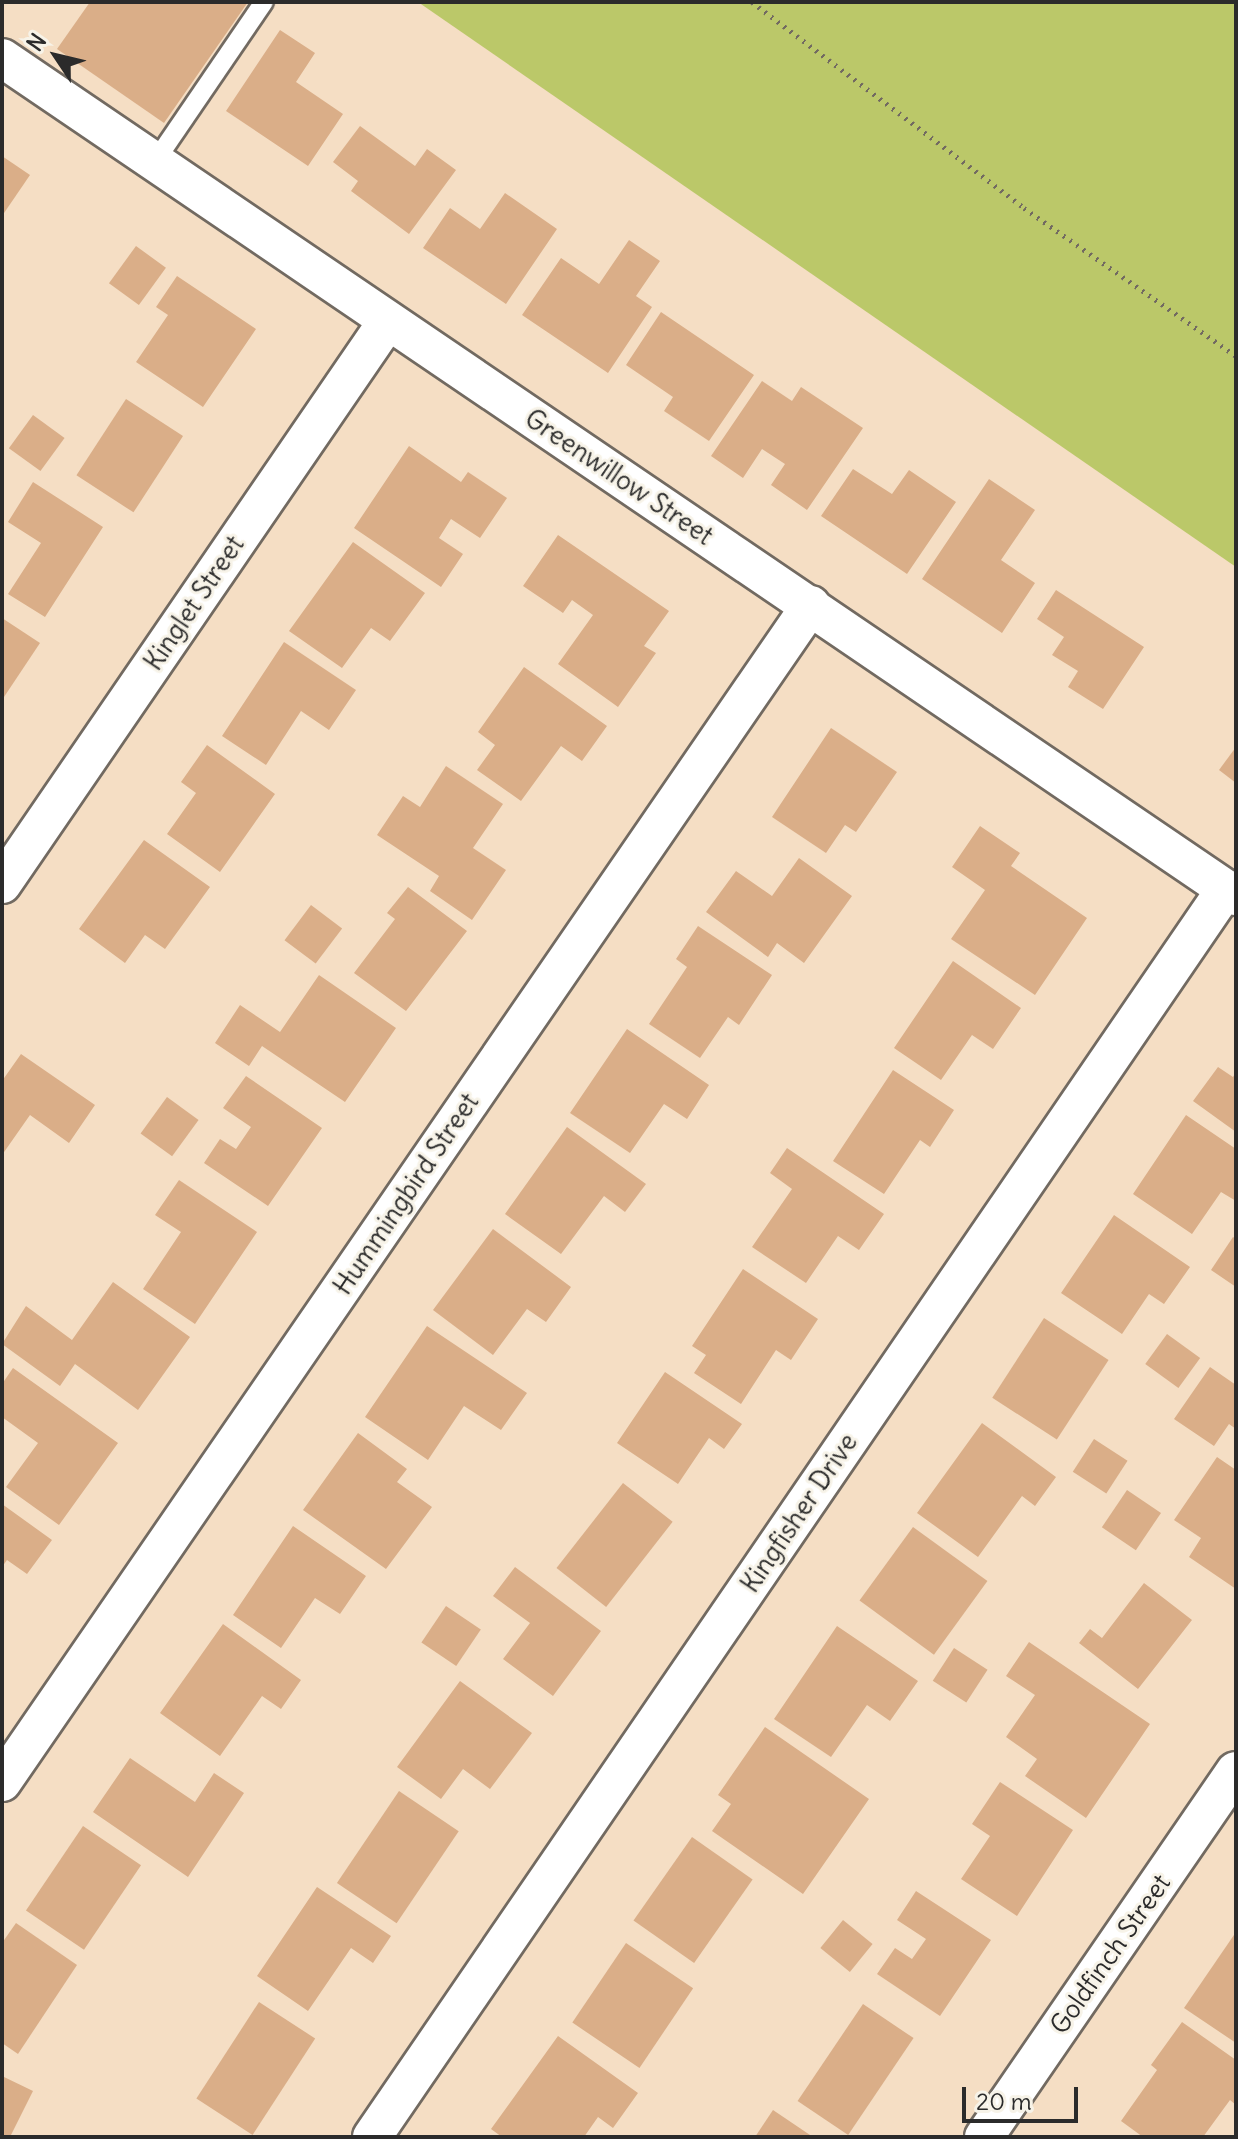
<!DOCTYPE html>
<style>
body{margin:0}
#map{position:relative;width:1238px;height:2139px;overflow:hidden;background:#f5dec4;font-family:Delius,sans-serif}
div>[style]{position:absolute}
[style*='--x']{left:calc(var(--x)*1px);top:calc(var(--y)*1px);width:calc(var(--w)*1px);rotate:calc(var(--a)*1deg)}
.green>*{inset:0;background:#bbc869}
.building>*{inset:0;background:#daae88;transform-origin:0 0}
.path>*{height:5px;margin-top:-2.5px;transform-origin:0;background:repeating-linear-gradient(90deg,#726a61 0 2px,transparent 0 8px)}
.roads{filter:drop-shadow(2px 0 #726a61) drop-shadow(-2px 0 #726a61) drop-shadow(0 2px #726a61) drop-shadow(0 -2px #726a61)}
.lane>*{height:18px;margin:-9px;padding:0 9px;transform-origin:9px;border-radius:9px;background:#fff}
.street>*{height:38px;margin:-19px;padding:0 19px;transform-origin:19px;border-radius:19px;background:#fff}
span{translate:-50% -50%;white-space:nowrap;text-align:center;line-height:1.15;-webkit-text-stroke:6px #f7f3e8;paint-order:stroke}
.street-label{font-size:26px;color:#2b2b2b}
.frame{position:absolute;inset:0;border:4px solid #2b2b2b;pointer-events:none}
.north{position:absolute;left:16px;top:16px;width:80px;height:80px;-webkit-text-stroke:6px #f7f3e8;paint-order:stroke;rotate:305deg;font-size:22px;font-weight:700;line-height:32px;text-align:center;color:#2b2b2b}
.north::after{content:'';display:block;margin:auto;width:28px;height:36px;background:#2b2b2b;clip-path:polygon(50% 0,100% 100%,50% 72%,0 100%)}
.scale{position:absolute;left:962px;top:2087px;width:116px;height:36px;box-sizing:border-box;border:4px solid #2b2b2b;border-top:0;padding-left:10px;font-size:24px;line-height:28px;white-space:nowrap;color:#2b2b2b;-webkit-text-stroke:6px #f7f3e8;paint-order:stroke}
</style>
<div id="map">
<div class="green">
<div style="clip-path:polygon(418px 2px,1236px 2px,1236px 567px)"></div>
</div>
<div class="building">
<div style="clip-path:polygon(90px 2px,248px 2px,164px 123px,57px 49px)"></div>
<div style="clip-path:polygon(280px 30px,315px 53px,296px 82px,343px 114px,308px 166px,226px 111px)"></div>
<div style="clip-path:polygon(360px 126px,415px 166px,427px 149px,456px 170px,409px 234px,351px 191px,358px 181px,333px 162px)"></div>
<div style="clip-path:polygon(2px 156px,30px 175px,2px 216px)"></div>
<div style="clip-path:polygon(505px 193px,557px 229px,506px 304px,423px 248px,450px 208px,480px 229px)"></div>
<div style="clip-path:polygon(629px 240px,660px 261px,636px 296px,652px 307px,608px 373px,522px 315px,561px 258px,599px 284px)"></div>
<div style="left:136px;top:246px;width:37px;height:46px;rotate:36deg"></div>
<div style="clip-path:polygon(177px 276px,256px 329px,203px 407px,136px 362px,168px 315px,156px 307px)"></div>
<div style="clip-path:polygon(661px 312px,754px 375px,709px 441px,664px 411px,673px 397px,626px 365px)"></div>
<div style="clip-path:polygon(762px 381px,792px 401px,801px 387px,863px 428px,807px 510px,771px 485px,785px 464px,762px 449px,743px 478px,711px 456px)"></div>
<div style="left:126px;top:399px;width:68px;height:91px;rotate:33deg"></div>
<div style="left:33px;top:415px;width:39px;height:41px;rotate:36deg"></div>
<div style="clip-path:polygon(409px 446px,461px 482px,468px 472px,507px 498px,480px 538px,451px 519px,439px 538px,463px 554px,441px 587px,354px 528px)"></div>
<div style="clip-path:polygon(853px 469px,892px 494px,909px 470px,956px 502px,907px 574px,821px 516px)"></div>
<div style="clip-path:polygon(989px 479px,1035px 510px,1001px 560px,1035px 583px,1002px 633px,922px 579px)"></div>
<div style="clip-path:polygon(33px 482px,103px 527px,45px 617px,8px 594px,41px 543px,8px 522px)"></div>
<div style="clip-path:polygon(558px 535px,669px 611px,644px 646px,656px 653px,618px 707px,558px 664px,593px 615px,572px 600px,563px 613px,523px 586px)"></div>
<div style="clip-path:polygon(353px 542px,425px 593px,390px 641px,371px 628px,342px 668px,289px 631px)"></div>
<div style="clip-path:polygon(1056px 590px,1144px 647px,1103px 709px,1068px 687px,1078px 671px,1052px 655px,1064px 637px,1037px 619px)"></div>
<div style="clip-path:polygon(2px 618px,40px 643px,2px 700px)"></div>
<div style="clip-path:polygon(284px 642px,356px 690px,329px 730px,301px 711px,266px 765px,222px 736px)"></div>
<div style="clip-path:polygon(524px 667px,607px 726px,582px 761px,561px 746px,521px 801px,477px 770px,495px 745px,478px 732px)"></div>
<div style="clip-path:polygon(831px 728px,897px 772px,856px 832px,845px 825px,826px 853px,772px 817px)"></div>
<div style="clip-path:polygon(207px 745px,275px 794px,220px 872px,167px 834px,196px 793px,181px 782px)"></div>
<div style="clip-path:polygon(1236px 747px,1236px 783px,1219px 770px)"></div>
<div style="clip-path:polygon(446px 766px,503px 804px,473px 848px,506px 870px,472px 920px,430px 891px,439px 876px,377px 835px,403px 796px,420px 807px)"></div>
<div style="clip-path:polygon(980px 826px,1020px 853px,1011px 866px,1087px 918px,1035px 995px,951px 939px,985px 890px,952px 867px)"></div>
<div style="clip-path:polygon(144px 840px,210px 887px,165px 949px,145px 935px,125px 963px,79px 929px)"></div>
<div style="clip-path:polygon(799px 858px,852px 896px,804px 963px,777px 943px,768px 957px,706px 912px,736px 871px,772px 896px)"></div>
<div style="clip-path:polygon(408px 887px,467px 931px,406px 1011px,354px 973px,395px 919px,387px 913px)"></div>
<div style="left:311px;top:905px;width:39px;height:44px;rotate:37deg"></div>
<div style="clip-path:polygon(698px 926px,772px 975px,739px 1025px,728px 1017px,700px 1058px,649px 1024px,687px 967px,676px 959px)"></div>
<div style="clip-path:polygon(953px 961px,1021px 1008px,993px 1049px,972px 1035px,941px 1080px,894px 1048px)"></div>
<div style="clip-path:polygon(319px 975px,396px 1028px,345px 1102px,262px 1046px,249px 1066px,215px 1043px,240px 1005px,280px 1032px)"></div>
<div style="clip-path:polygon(627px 1029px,709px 1085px,687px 1119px,664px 1104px,630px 1153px,570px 1113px)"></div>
<div style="clip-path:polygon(21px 1054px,95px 1105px,69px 1143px,30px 1115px,2px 1155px,2px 1081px)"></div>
<div style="clip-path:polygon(1218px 1067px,1233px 1077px,1236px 1072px,1236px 1132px,1193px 1101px)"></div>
<div style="clip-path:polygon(893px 1070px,954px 1110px,930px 1147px,920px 1140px,884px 1194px,833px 1161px)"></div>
<div style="clip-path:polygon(246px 1076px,322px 1128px,268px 1206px,204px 1163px,220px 1139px,236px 1149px,251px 1127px,223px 1108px)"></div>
<div style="left:167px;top:1097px;width:39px;height:45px;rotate:36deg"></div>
<div style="clip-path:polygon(1186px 1115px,1236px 1149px,1236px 1201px,1221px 1192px,1192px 1234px,1133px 1194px)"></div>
<div style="clip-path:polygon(567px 1127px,646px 1184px,625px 1212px,604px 1196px,561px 1254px,505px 1214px)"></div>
<div style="clip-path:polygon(787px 1148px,884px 1214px,859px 1250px,838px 1236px,806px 1283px,752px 1247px,792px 1189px,770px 1173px)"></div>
<div style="clip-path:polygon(179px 1180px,257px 1232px,195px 1324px,143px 1289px,181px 1232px,155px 1215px)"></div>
<div style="clip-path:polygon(1114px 1215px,1190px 1267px,1164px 1304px,1149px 1294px,1122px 1334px,1061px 1293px)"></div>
<div style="clip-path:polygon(493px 1229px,571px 1287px,546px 1322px,527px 1309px,493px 1355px,433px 1310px)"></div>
<div style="clip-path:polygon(1233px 1237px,1236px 1239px,1236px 1287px,1211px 1270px)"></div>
<div style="clip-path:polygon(743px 1269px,818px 1319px,791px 1360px,776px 1350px,741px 1404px,694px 1373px,706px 1355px,692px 1346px)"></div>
<div style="clip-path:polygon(113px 1282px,190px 1337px,138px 1410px,75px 1364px,60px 1386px,2px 1344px,26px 1306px,72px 1340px)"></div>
<div style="left:1044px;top:1318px;width:77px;height:95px;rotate:33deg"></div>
<div style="clip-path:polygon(427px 1326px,527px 1393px,501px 1430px,464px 1406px,428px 1460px,365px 1417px)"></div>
<div style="left:1167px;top:1334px;width:41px;height:37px;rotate:36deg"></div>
<div style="clip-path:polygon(1210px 1367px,1236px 1385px,1236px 1429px,1229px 1424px,1214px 1446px,1174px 1419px)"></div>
<div style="clip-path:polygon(13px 1368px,118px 1443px,59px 1525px,6px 1487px,38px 1443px,2px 1417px,2px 1384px)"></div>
<div style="clip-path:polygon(665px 1372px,742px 1424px,724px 1449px,709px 1438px,678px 1484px,617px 1443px)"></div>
<div style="clip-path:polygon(982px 1423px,1056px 1477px,1035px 1506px,1022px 1496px,978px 1557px,917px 1513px)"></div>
<div style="clip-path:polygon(358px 1433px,407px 1469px,397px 1482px,432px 1507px,386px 1569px,303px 1510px)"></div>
<div style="left:1094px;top:1439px;width:40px;height:39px;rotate:33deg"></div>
<div style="clip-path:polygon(1217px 1457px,1236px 1470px,1236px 1589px,1189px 1557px,1201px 1538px,1174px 1520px)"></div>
<div style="left:623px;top:1483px;width:63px;height:108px;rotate:38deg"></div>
<div style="left:1127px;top:1490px;width:41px;height:45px;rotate:34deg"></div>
<div style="clip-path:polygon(2px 1504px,52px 1540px,27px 1574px,7px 1560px,2px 1567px)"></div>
<div style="clip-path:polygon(293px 1526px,366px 1576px,340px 1614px,315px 1598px,281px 1648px,233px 1615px)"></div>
<div style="left:913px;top:1527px;width:92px;height:91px;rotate:36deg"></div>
<div style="clip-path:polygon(515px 1567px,601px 1631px,553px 1696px,503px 1659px,530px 1623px,493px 1596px)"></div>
<div style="clip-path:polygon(1144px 1583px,1192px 1620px,1138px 1689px,1079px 1643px,1090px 1629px,1102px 1638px)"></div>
<div style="left:446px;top:1606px;width:42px;height:44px;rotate:34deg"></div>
<div style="clip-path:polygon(223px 1624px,301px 1680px,281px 1709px,262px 1696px,220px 1756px,160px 1713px)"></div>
<div style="clip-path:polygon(837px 1626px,918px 1681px,890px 1721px,867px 1705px,831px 1757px,774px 1719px)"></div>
<div style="clip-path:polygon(1029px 1642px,1150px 1724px,1086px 1818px,1025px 1776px,1037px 1759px,1006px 1737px,1035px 1695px,1006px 1676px)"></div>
<div style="left:954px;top:1648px;width:40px;height:39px;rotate:33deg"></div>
<div style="clip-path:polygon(460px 1681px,532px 1733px,490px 1789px,463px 1769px,441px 1799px,397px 1767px)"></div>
<div style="clip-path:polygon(765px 1727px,869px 1799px,803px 1894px,712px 1831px,731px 1804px,718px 1795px)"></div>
<div style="clip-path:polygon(130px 1758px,195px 1802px,214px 1773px,244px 1793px,188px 1877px,93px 1812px)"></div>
<div style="clip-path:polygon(1000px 1782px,1073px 1830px,1017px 1916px,961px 1879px,990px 1836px,972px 1824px)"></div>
<div style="left:399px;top:1791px;width:72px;height:111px;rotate:34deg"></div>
<div style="left:83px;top:1826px;width:70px;height:102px;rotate:34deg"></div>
<div style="left:692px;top:1837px;width:74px;height:102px;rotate:35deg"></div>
<div style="clip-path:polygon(317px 1887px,391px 1936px,373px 1963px,351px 1948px,308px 2011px,257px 1976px)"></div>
<div style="clip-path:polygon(916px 1891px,991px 1940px,940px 2016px,877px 1974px,895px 1948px,912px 1959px,926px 1939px,897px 1920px)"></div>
<div style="left:843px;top:1920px;width:38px;height:36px;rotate:39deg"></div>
<div style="clip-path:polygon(16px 1923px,77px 1965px,18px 2054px,2px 2043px,2px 1943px)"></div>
<div style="clip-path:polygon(1236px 1932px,1236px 2043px,1184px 2008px)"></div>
<div style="left:626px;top:1943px;width:81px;height:96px;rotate:34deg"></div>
<div style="left:259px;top:2002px;width:67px;height:115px;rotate:33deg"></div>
<div style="left:863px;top:2004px;width:61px;height:117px;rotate:34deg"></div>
<div style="clip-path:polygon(1182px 2022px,1236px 2060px,1236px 2105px,1230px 2100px,1203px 2137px,1143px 2137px,1121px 2121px,1157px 2070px,1151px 2065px)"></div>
<div style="clip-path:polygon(558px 2036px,638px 2093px,613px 2128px,598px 2117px,584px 2137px,502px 2137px,491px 2129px)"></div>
<div style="clip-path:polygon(2px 2076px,33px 2091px,10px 2137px,2px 2137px)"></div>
<div style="clip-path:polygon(773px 2110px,813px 2137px,755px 2137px)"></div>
</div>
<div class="path">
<div style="--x:752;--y:2;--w:341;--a:37.1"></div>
<div style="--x:1024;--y:208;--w:259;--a:34.9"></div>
</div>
<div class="roads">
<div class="lane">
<div style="--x:154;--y:163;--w:195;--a:-55.7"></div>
</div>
<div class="street">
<div style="--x:2;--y:58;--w:1492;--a:34.18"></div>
<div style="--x:2;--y:884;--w:681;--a:-55.59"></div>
<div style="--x:2;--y:1782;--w:1428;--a:-55.5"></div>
<div style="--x:372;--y:2137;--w:1512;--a:-55.62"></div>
<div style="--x:984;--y:2137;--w:444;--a:-55.5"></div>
</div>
</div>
<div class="street-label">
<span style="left:619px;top:477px;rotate:34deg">Greenwillow Street</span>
<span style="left:194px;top:603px;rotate:-56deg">Kinglet Street</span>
<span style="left:406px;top:1194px;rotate:-56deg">Hummingbird Street</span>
<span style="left:799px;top:1513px;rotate:-56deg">Kingfisher Drive</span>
<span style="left:1110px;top:1954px;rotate:-55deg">Goldfinch Street</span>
</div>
<div class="frame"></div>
<div class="north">N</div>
<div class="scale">20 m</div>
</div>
